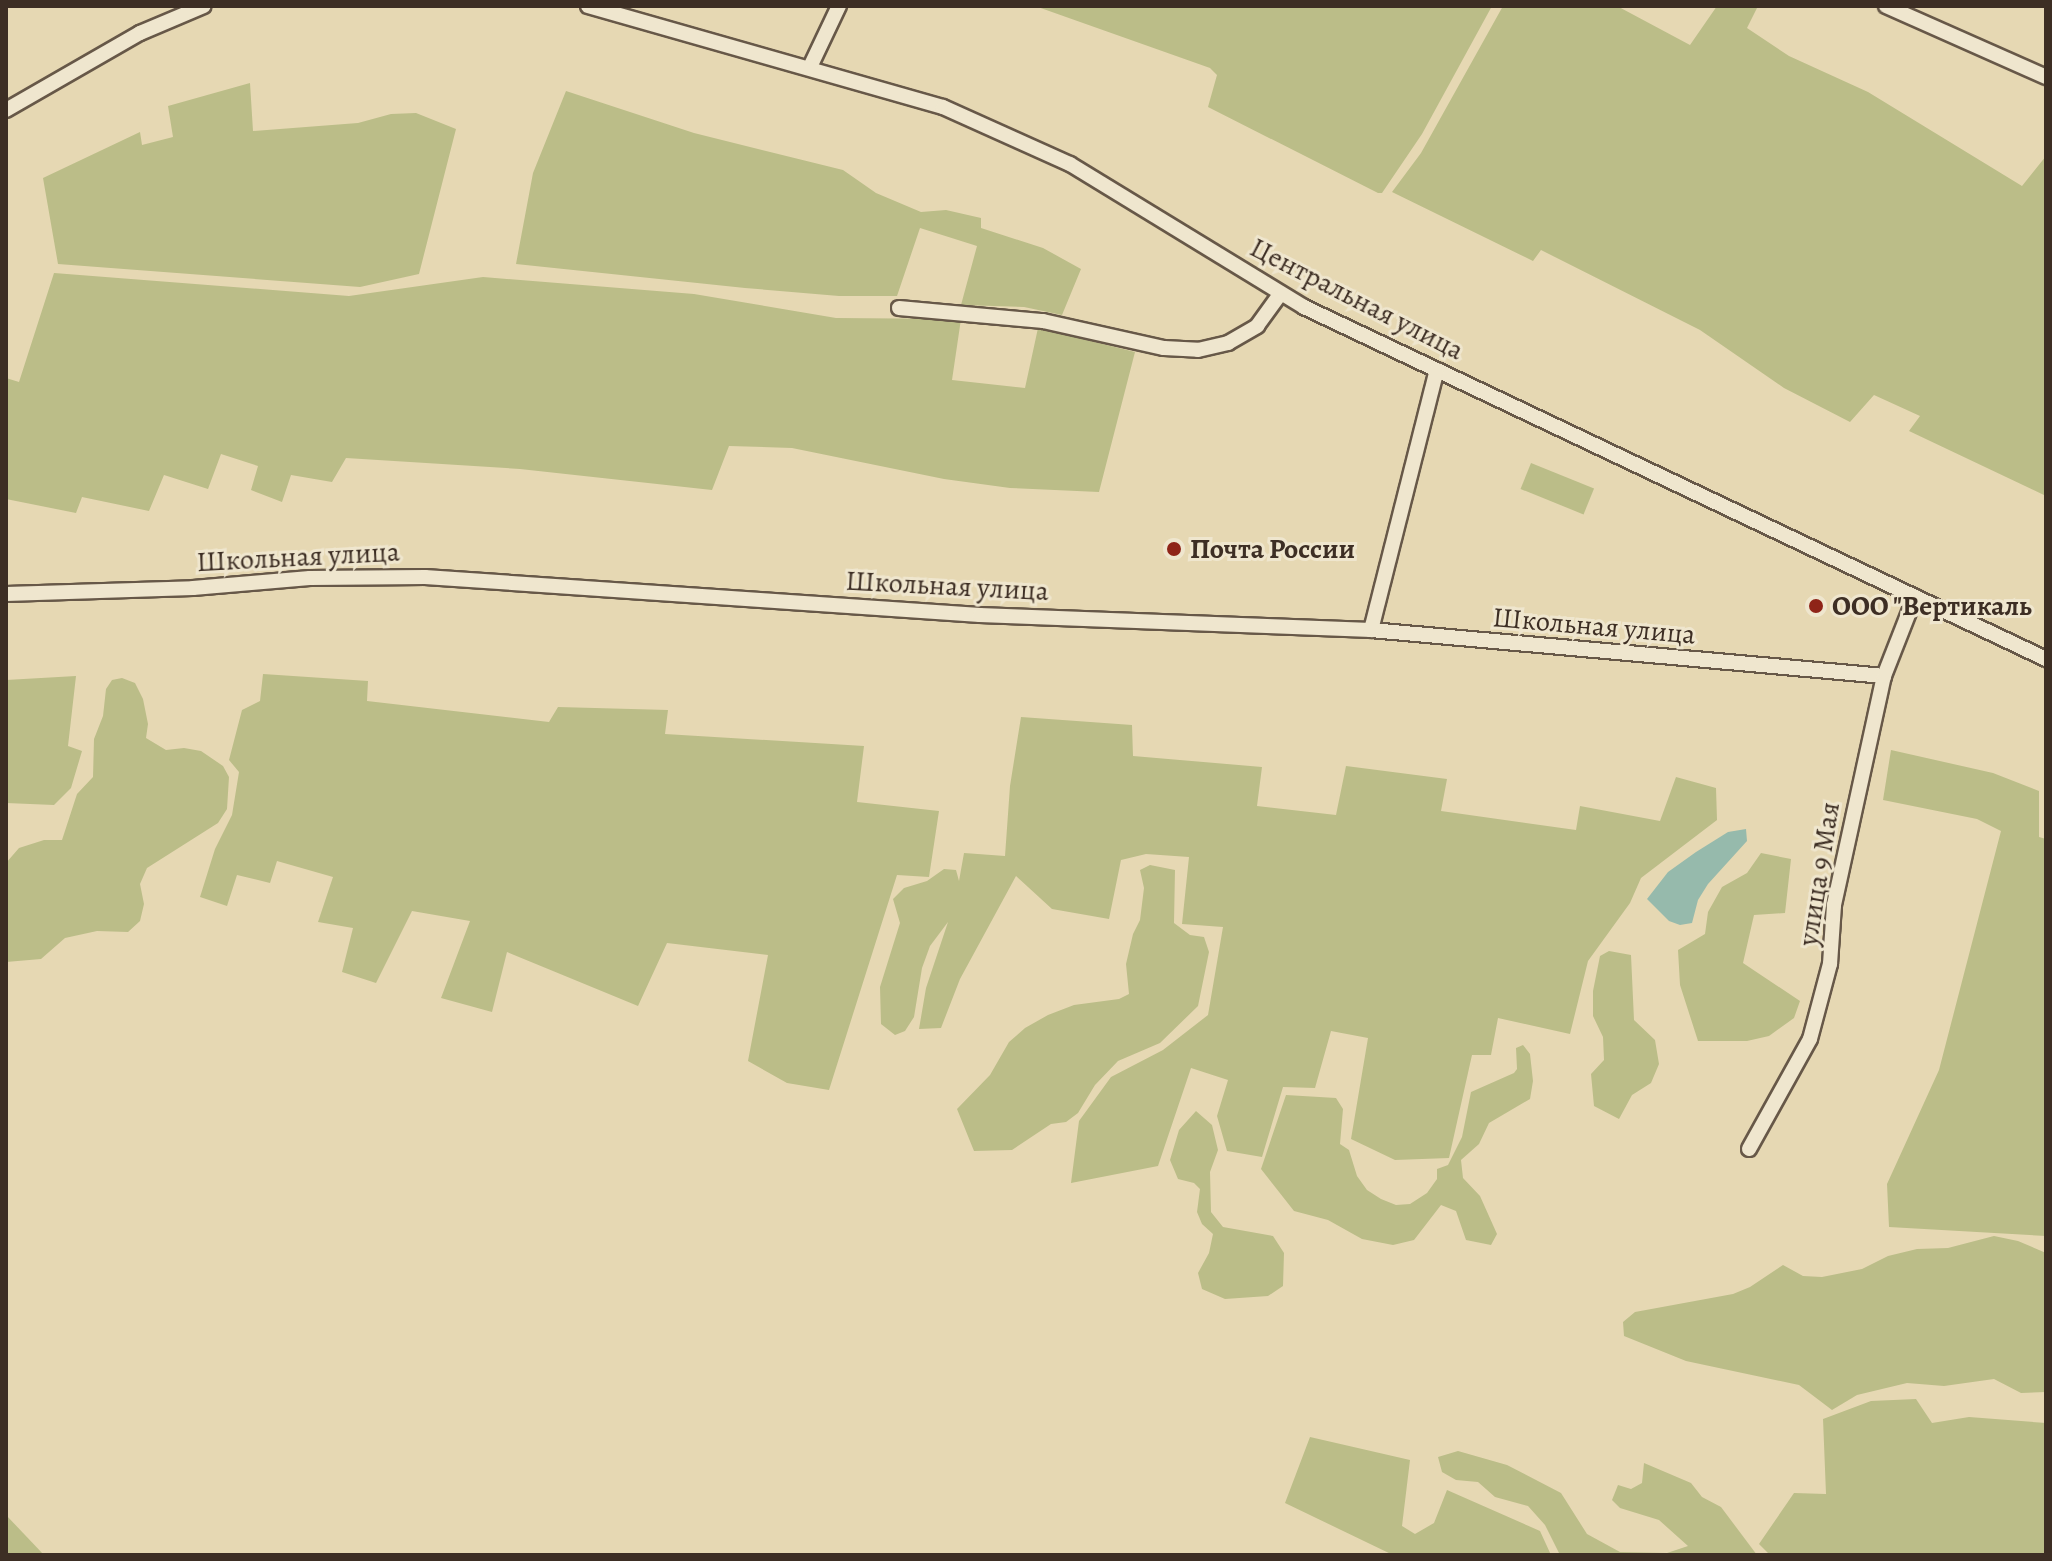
<!DOCTYPE html>
<meta charset="utf-8">
<style>
body{margin:0}
#map{position:relative;width:2052px;height:1561px;overflow:hidden;background:#e6d8b3;font-family:Alegreya,serif}
div>[style]{position:absolute}
[style*='--x']{left:calc(var(--x)*1px);top:calc(var(--y)*1px);width:calc(var(--w)*1px);rotate:calc(var(--a)*1deg)}
.green>*{inset:0;background:#bbbd88;transform-origin:0 0}
.water>*{inset:0;background:#96baac}
.roads{filter:drop-shadow(2px 0 #675848) drop-shadow(-2px 0 #675848) drop-shadow(0 2px #675848) drop-shadow(0 -2px #675848)}
.minor>*{height:14px;margin:-7px;padding:0 7px;transform-origin:7px;border-radius:7px;background:#efe6ce}
.dots>*{width:22px;height:22px;translate:-50% -50%;box-sizing:border-box;border:4px solid #efe6ce;border-radius:50%}
span{translate:-50% -50%;white-space:nowrap;text-align:center;line-height:1.15;-webkit-text-stroke:6px #efe6ce;paint-order:stroke}
.street-label{font-size:28px;color:#3d2e24}
.poi-label{font-size:28px;color:#3d2e24;font-weight:700}
.left{translate:0 -50%;text-align:left}
.frame{position:absolute;inset:0;border:8px solid #3d2e24;pointer-events:none}
</style>
<div id="map">
<div class="green">
<div style="clip-path:polygon(1035px 6px,1492px 6px,1422px 134px,1382px 193px,1378px 193px,1208px 107px,1217px 75px,1210px 68px)"></div>
<div style="clip-path:polygon(1503px 6px,1617px 6px,1690px 45px,1717px 6px,1758px 6px,1747px 28px,1789px 56px,1868px 92px,2022px 186px,2046px 156px,2046px 496px,1909px 431px,1920px 416px,1874px 395px,1850px 422px,1784px 388px,1700px 330px,1541px 250px,1533px 261px,1392px 192px,1421px 153px)"></div>
<div style="clip-path:polygon(250px 83px,253px 131px,358px 123px,391px 114px,416px 113px,456px 129px,419px 274px,360px 287px,58px 264px,43px 178px,140px 132px,142px 145px,173px 137px,168px 106px)"></div>
<div style="clip-path:polygon(566px 91px,694px 133px,843px 170px,876px 193px,921px 212px,946px 210px,981px 218px,981px 228px,1043px 248px,1081px 269px,1062px 315px,1024px 307px,961px 305px,977px 246px,920px 228px,897px 296px,839px 296px,745px 288px,516px 264px,533px 173px)"></div>
<div style="clip-path:polygon(54px 273px,349px 296px,483px 277px,694px 294px,836px 318px,961px 319px,952px 380px,1025px 388px,1038px 328px,1135px 352px,1099px 492px,1010px 488px,944px 479px,792px 448px,729px 446px,712px 490px,520px 469px,346px 458px,332px 482px,291px 475px,282px 502px,251px 490px,258px 466px,221px 454px,208px 489px,164px 475px,149px 511px,82px 497px,76px 513px,6px 499px,6px 378px,19px 382px)"></div>
<div style="left:1531px;top:463px;width:68px;height:28px;rotate:22deg"></div>
<div style="clip-path:polygon(263px 674px,368px 681px,367px 701px,549px 722px,558px 707px,668px 710px,665px 734px,864px 746px,857px 802px,939px 811px,929px 877px,897px 875px,829px 1090px,787px 1083px,748px 1061px,768px 955px,667px 943px,638px 1006px,507px 952px,492px 1012px,441px 998px,470px 921px,412px 911px,376px 983px,342px 972px,353px 928px,318px 922px,333px 877px,277px 861px,270px 883px,237px 875px,227px 906px,200px 897px,215px 849px,232px 815px,239px 772px,229px 760px,242px 710px,260px 701px)"></div>
<div style="clip-path:polygon(76px 676px,68px 746px,82px 751px,71px 788px,54px 805px,6px 803px,6px 680px)"></div>
<div style="clip-path:polygon(122px 678px,135px 683px,143px 699px,148px 724px,146px 738px,166px 750px,184px 748px,201px 751px,223px 766px,229px 777px,227px 809px,218px 823px,147px 868px,140px 884px,144px 904px,140px 921px,128px 932px,97px 931px,65px 938px,41px 959px,6px 962px,6px 863px,19px 848px,44px 840px,62px 840px,77px 794px,93px 777px,94px 739px,103px 716px,106px 689px,112px 680px)"></div>
<div style="clip-path:polygon(1021px 717px,1132px 725px,1133px 756px,1262px 767px,1257px 806px,1336px 815px,1346px 766px,1447px 779px,1441px 811px,1576px 830px,1580px 806px,1660px 821px,1676px 777px,1716px 788px,1717px 820px,1641px 878px,1630px 903px,1588px 961px,1570px 1034px,1498px 1018px,1491px 1055px,1472px 1055px,1449px 1158px,1395px 1160px,1351px 1139px,1368px 1038px,1331px 1031px,1315px 1088px,1283px 1087px,1262px 1157px,1227px 1151px,1217px 1116px,1228px 1080px,1191px 1068px,1158px 1166px,1071px 1183px,1079px 1121px,1111px 1077px,1163px 1050px,1208px 1015px,1223px 927px,1182px 924px,1189px 857px,1146px 854px,1121px 860px,1109px 919px,1052px 909px,1016px 876px,960px 979px,941px 1028px,919px 1029px,926px 988px,948px 922px,930px 946px,922px 968px,914px 1017px,905px 1031px,895px 1035px,881px 1024px,880px 987px,900px 923px,893px 899px,904px 888px,927px 881px,944px 869px,956px 870px,959px 881px,964px 853px,1005px 856px,1010px 786px)"></div>
<div style="clip-path:polygon(1891px 750px,1993px 773px,2039px 791px,2039px 837px,2046px 839px,2046px 1236px,1889px 1227px,1887px 1184px,1939px 1070px,2001px 831px,1977px 819px,1883px 800px)"></div>
<div style="clip-path:polygon(1761px 853px,1791px 859px,1785px 913px,1754px 915px,1743px 963px,1800px 1001px,1794px 1018px,1769px 1036px,1747px 1041px,1698px 1041px,1680px 985px,1678px 950px,1705px 934px,1708px 912px,1722px 887px,1747px 873px)"></div>
<div style="clip-path:polygon(1150px 865px,1175px 870px,1174px 923px,1190px 935px,1204px 937px,1209px 952px,1198px 1006px,1160px 1043px,1118px 1061px,1095px 1085px,1078px 1113px,1066px 1122px,1051px 1124px,1012px 1150px,974px 1151px,957px 1109px,990px 1075px,1009px 1042px,1025px 1028px,1048px 1015px,1074px 1005px,1119px 999px,1129px 994px,1126px 964px,1133px 934px,1140px 920px,1144px 888px,1140px 870px)"></div>
<div style="clip-path:polygon(1609px 951px,1631px 955px,1634px 1020px,1655px 1040px,1659px 1064px,1651px 1083px,1632px 1095px,1619px 1119px,1594px 1106px,1591px 1074px,1604px 1060px,1603px 1037px,1593px 1016px,1593px 991px,1600px 956px)"></div>
<div style="clip-path:polygon(1523px 1045px,1530px 1054px,1533px 1081px,1530px 1099px,1489px 1123px,1479px 1144px,1461px 1160px,1463px 1178px,1480px 1196px,1497px 1234px,1491px 1245px,1466px 1240px,1456px 1211px,1441px 1205px,1414px 1240px,1393px 1245px,1362px 1239px,1328px 1220px,1294px 1211px,1261px 1169px,1286px 1095px,1336px 1098px,1343px 1109px,1340px 1144px,1349px 1150px,1357px 1176px,1367px 1190px,1381px 1199px,1396px 1205px,1410px 1204px,1427px 1193px,1437px 1179px,1437px 1169px,1448px 1165px,1462px 1137px,1471px 1092px,1514px 1073px,1517px 1069px,1516px 1048px)"></div>
<div style="clip-path:polygon(1196px 1111px,1212px 1125px,1218px 1150px,1210px 1172px,1211px 1212px,1223px 1227px,1273px 1236px,1284px 1253px,1283px 1286px,1268px 1296px,1225px 1299px,1202px 1289px,1198px 1273px,1209px 1253px,1213px 1234px,1202px 1224px,1197px 1212px,1200px 1189px,1194px 1183px,1178px 1179px,1170px 1160px,1179px 1130px)"></div>
<div style="clip-path:polygon(1994px 1236px,2018px 1241px,2046px 1253px,2046px 1392px,2021px 1393px,1994px 1379px,1944px 1386px,1907px 1383px,1857px 1395px,1832px 1410px,1799px 1385px,1686px 1361px,1624px 1336px,1623px 1322px,1635px 1312px,1733px 1294px,1750px 1287px,1783px 1265px,1803px 1276px,1822px 1277px,1862px 1269px,1888px 1256px,1917px 1249px,1948px 1248px)"></div>
<div style="clip-path:polygon(1916px 1399px,1932px 1423px,1969px 1417px,2046px 1423px,2046px 1555px,1770px 1555px,1759px 1544px,1794px 1493px,1826px 1494px,1823px 1419px,1871px 1401px)"></div>
<div style="clip-path:polygon(1310px 1437px,1410px 1460px,1402px 1526px,1415px 1534px,1434px 1523px,1447px 1490px,1540px 1531px,1551px 1555px,1393px 1555px,1285px 1503px)"></div>
<div style="clip-path:polygon(1458px 1451px,1507px 1465px,1561px 1493px,1587px 1534px,1620px 1552px,1667px 1553px,1688px 1546px,1659px 1520px,1620px 1508px,1612px 1500px,1618px 1485px,1631px 1489px,1642px 1483px,1644px 1463px,1691px 1483px,1702px 1497px,1721px 1507px,1757px 1555px,1560px 1555px,1545px 1525px,1528px 1506px,1495px 1497px,1478px 1482px,1456px 1480px,1442px 1472px,1438px 1457px)"></div>
<div style="clip-path:polygon(6px 1515px,44px 1555px,6px 1555px)"></div>
</div>
<div class="water">
<div style="clip-path:polygon(1746px 829px,1747px 841px,1708px 884px,1698px 900px,1692px 923px,1680px 925px,1669px 921px,1647px 899px,1668px 872px,1696px 852px,1728px 832px)"></div>
</div>
<div class="roads">
<div class="minor">
<div style="--x:588;--y:6;--w:369;--a:15.9"></div>
<div style="--x:943;--y:107;--w:139;--a:24.2"></div>
<div style="--x:1070;--y:164;--w:274;--a:31.4"></div>
<div style="--x:1304;--y:307;--w:821;--a:25.38"></div>
<div style="--x:1886;--y:6;--w:175;--a:23.9"></div>
<div style="--x:810;--y:67;--w:68;--a:-64.6"></div>
<div style="--x:6;--y:110;--w:155;--a:-29.9"></div>
<div style="--x:140;--y:33;--w:69;--a:-22.9"></div>
<div style="--x:899;--y:308;--w:145;--a:5.2"></div>
<div style="--x:1043;--y:321;--w:124;--a:12.6"></div>
<div style="--x:1164;--y:348;--w:34;--a:3"></div>
<div style="--x:1198;--y:350;--w:31;--a:-13"></div>
<div style="--x:1228;--y:343;--w:34;--a:-30"></div>
<div style="--x:1257;--y:326;--w:39;--a:-54"></div>
<div style="--x:6;--y:594;--w:187;--a:-1.8"></div>
<div style="--x:193;--y:588;--w:117;--a:-4.9"></div>
<div style="--x:310;--y:578;--w:115;--a:-0.5"></div>
<div style="--x:425;--y:577;--w:556;--a:3.92"></div>
<div style="--x:980;--y:615;--w:391;--a:2.2"></div>
<div style="--x:1371;--y:630;--w:515;--a:5.12"></div>
<div style="--x:1371;--y:630;--w:268;--a:-75.8"></div>
<div style="--x:1749;--y:1149;--w:126;--a:-61"></div>
<div style="--x:1810;--y:1039;--w:78;--a:-75.1"></div>
<div style="--x:1830;--y:964;--w:59;--a:-86.1"></div>
<div style="--x:1834;--y:905;--w:234;--a:-77.7"></div>
<div style="--x:1884;--y:676;--w:85;--a:-68.6"></div>
</div>
</div>
<div class="dots">
<div style="left:1174px;top:549px;background:#8f2418"></div>
<div style="left:1816px;top:606px;background:#8f2418"></div>
</div>
<div class="street-label">
<span style="left:1357px;top:299px;rotate:27deg">Центральная улица</span>
<span style="left:298px;top:557px;rotate:-3deg">Школьная улица</span>
<span style="left:947px;top:586px;rotate:3deg">Школьная улица</span>
<span style="left:1594px;top:626px;rotate:5deg">Школьная улица</span>
<span style="left:1819px;top:874px;rotate:-81deg">улица 9 Мая</span>
</div>
<div class="poi-label">
<span class="left" style="left:1190px;top:549px">Почта России</span>
<span class="left" style="left:1832px;top:606px">ООО "Вертикаль</span>
</div>
<div class="frame"></div>
</div>
